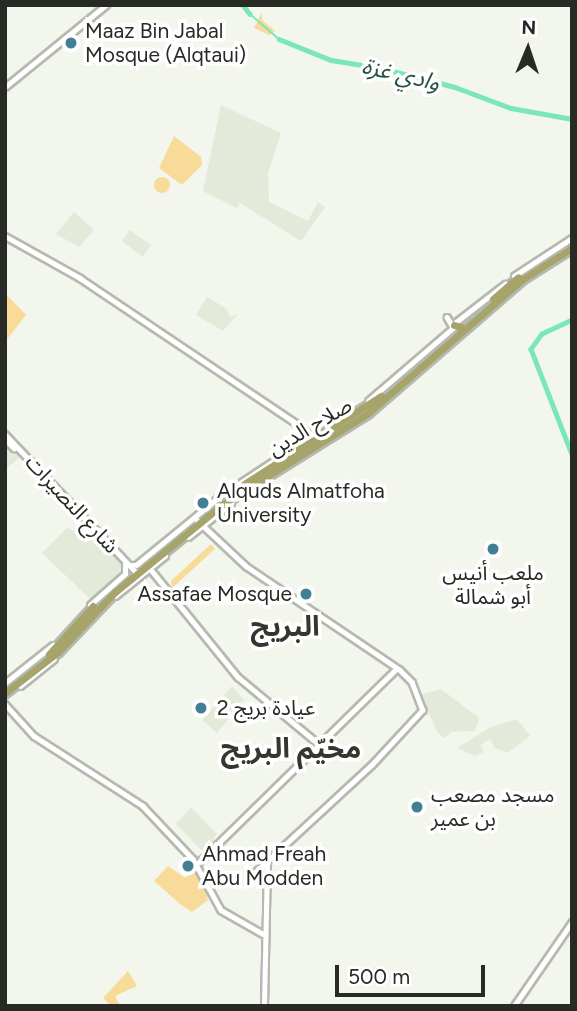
<!DOCTYPE html>
<meta charset="utf-8">
<style>
body{margin:0}
#map{position:relative;width:577px;height:1011px;overflow:hidden;background:#f2f6ed;font-family:Figtree,"Noto Sans Arabic",sans-serif}
div>[style]{position:absolute}
[style*='--x']{left:calc(var(--x)*1px);top:calc(var(--y)*1px);width:calc(var(--w)*1px);rotate:calc(var(--a)*1deg)}
.built>*{inset:0;background:#e3eada;transform-origin:0 0}
.green>*{inset:0;background:#f8db99}
.round{border-radius:50%}
.stream>*{height:2px;margin:-1px;padding:0 1px;transform-origin:1px;border-radius:1px;background:#7ae6ba}
.river>*{height:4.5px;margin:-2.25px;padding:0 2.25px;transform-origin:2.25px;border-radius:2.25px;background:#7ae6ba}
.roads{filter:drop-shadow(2px 0 #b5b9b0) drop-shadow(-2px 0 #b5b9b0) drop-shadow(0 2px #b5b9b0) drop-shadow(0 -2px #b5b9b0)}
.tertiary>*{height:4.5px;margin:-2.25px;padding:0 2.25px;transform-origin:2.25px;border-radius:2.25px;background:#fff}
.secondary>*{height:4.5px;margin:-2.25px;padding:0 2.25px;transform-origin:2.25px;border-radius:2.25px;background:#fff}
.trunk>*{height:7px;margin:-3.5px;padding:0 3.5px;transform-origin:3.5px;border-radius:3.5px;background:#a6a46a}
.dots>*{width:19px;height:19px;translate:-50% -50%;box-sizing:border-box;border:4px solid #fff;border-radius:50%}
span{translate:-50% -50%;white-space:nowrap;text-align:center;line-height:1.15;-webkit-text-stroke:7px #fff;paint-order:stroke}
.poi-label{font-size:21px;color:#282a26}
.left{translate:0 -50%;text-align:left}
.right{translate:-100% -50%;text-align:right}
.street-label{font-size:21px;color:#282a26}
.water-label{font-size:23px;color:#255341;font-style:italic}
.district-label{font-size:28px;color:#34372f;font-weight:700}
.frame{position:absolute;inset:0;border:7px solid #282a26;pointer-events:none}
.north{position:absolute;left:493px;top:14px;width:70px;height:70px;-webkit-text-stroke:5px #fff;paint-order:stroke;rotate:2deg;font-size:19px;font-weight:700;line-height:28px;text-align:center;color:#282a26}
.north::after{content:'';display:block;margin:auto;width:24px;height:32px;background:#282a26;clip-path:polygon(50% 0,100% 100%,50% 72%,0 100%)}
.scale{position:absolute;left:335px;top:965px;width:150px;height:32px;box-sizing:border-box;border:4px solid #282a26;border-top:0;padding-left:9px;font-size:21px;line-height:24px;white-space:nowrap;color:#282a26;-webkit-text-stroke:5px #fff;paint-order:stroke}
</style>
<div id="map">
<div class="built">
<div style="clip-path:polygon(221px 105px,281px 133px,268px 173px,269px 202px,308px 221px,318px 202px,325px 207px,301px 241px,240px 203px,237px 208px,203px 191px)"></div>
<div style="clip-path:polygon(74px 212px,94px 230px,79px 247px,56px 234px)"></div>
<div style="left:130px;top:230px;width:26px;height:14px;rotate:36deg"></div>
<div style="clip-path:polygon(207px 297px,227px 309px,230px 317px,238px 314px,223px 331px,196px 315px)"></div>
<div style="clip-path:polygon(7px 442px,21px 456px,5px 470px,5px 443px)"></div>
<div style="clip-path:polygon(82px 524px,126px 566px,91px 600px,42px 553px,68px 527px,73px 531px)"></div>
<div style="clip-path:polygon(232px 686px,244px 700px,217px 733px,202px 720px)"></div>
<div style="clip-path:polygon(441px 689px,479px 718px,475px 731px,451px 732px,445px 738px,438px 733px,420px 695px)"></div>
<div style="clip-path:polygon(517px 719px,530px 736px,508px 753px,495px 748px,490px 739px,480px 745px,484px 752px,475px 756px,457px 748px,491px 727px)"></div>
<div style="clip-path:polygon(191px 807px,217px 834px,213px 839px,219px 845px,207px 856px,176px 824px)"></div>
</div>
<div class="green">
<div style="clip-path:polygon(262px 12px,262px 20px,275px 31px,269px 35px,254px 28px)"></div>
<div style="clip-path:polygon(174px 136px,201px 157px,202px 165px,182px 185px,159px 168px)"></div>
<div class="round" style="left:154px;top:177px;width:16px;height:16px"></div>
<div style="clip-path:polygon(5px 293px,26px 315px,8px 338px,5px 337px)"></div>
<div class="round" style="left:484px;top:540px;width:18px;height:18px"></div>
<div style="clip-path:polygon(211px 544px,215px 549px,172px 588px,171px 581px)"></div>
<div style="clip-path:polygon(168px 866px,185px 878px,197px 869px,208px 900px,192px 912px,180px 904px,154px 881px)"></div>
<div style="clip-path:polygon(128px 971px,137px 986px,115px 996px,120px 1006px,111px 1006px,103px 998px)"></div>
</div>
<div class="stream">
<div style="--x:250;--y:14;--w:38;--a:41"></div>
</div>
<div class="river">
<div style="--x:243;--y:5;--w:11;--a:52"></div>
<div style="--x:279;--y:39;--w:56;--a:22"></div>
<div style="--x:331;--y:60;--w:51;--a:9.1"></div>
<div style="--x:381;--y:68;--w:76;--a:14.4"></div>
<div style="--x:455;--y:87;--w:60;--a:20.6"></div>
<div style="--x:511;--y:108;--w:62;--a:10.2"></div>
<div style="--x:572;--y:320;--w:33;--a:155"></div>
<div style="--x:542;--y:334;--w:19;--a:126"></div>
<div style="--x:531;--y:349;--w:113;--a:68.7"></div>
</div>
<div class="roads">
<div class="tertiary">
<div style="--x:5;--y:87;--w:130;--a:-39.1"></div>
<div style="--x:5;--y:236;--w:86;--a:29.2"></div>
<div style="--x:80;--y:278;--w:283;--a:33.9"></div>
<div style="--x:197;--y:520;--w:67;--a:43.2"></div>
<div style="--x:246;--y:566;--w:186;--a:34"></div>
<div style="--x:400;--y:670;--w:17;--a:45"></div>
<div style="--x:412;--y:682;--w:30;--a:69"></div>
<div style="--x:423;--y:710;--w:75;--a:132.8"></div>
<div style="--x:372;--y:765;--w:158;--a:137.3"></div>
<div style="--x:148;--y:566;--w:143;--a:51"></div>
<div style="--x:238;--y:677;--w:108;--a:39.7"></div>
<div style="--x:20;--y:686;--w:43;--a:-38.5"></div>
<div style="--x:5;--y:704;--w:43;--a:47.8"></div>
<div style="--x:34;--y:736;--w:130;--a:32.7"></div>
<div style="--x:143;--y:806;--w:73;--a:46.7"></div>
<div style="--x:193;--y:859;--w:58;--a:61.2"></div>
<div style="--x:221;--y:910;--w:48;--a:29.7"></div>
<div style="--x:196;--y:865;--w:280;--a:-44.4"></div>
<div style="--x:264;--y:1006;--w:143;--a:-88.8"></div>
<div style="--x:514;--y:1006;--w:102;--a:-55.4"></div>
</div>
<div class="secondary">
<div style="--x:514;--y:276;--w:69;--a:-33.2"></div>
<div style="--x:456;--y:322;--w:62;--a:-37.8"></div>
<div style="--x:368;--y:401;--w:112;--a:-40.7"></div>
<div style="--x:453;--y:328;--w:12;--a:-121"></div>
<div style="--x:5;--y:434;--w:192;--a:46.5"></div>
<div style="--x:5;--y:439;--w:13;--a:45"></div>
<div style="--x:188;--y:537;--w:55;--a:-38.3"></div>
<div style="--x:129;--y:565;--w:7;--a:0"></div>
<div style="--x:136;--y:565;--w:107;--a:-39.3"></div>
<div style="--x:219;--y:497;--w:64;--a:-33.4"></div>
<div style="--x:115;--y:596;--w:64;--a:-38.7"></div>
<div style="--x:90;--y:605;--w:47;--a:-41.5"></div>
<div style="--x:125;--y:574;--w:10;--a:-90"></div>
<div style="--x:5;--y:683;--w:61;--a:-38.4"></div>
</div>
<div class="trunk">
<div style="--x:493;--y:299;--w:33;--a:-41"></div>
<div style="--x:454;--y:325;--w:7;--a:16"></div>
<div style="--x:461;--y:327;--w:6;--a:99"></div>
<div style="--x:244;--y:484;--w:163;--a:-32.7"></div>
<div style="--x:49;--y:654;--w:65;--a:-47.5"></div>
<div style="--x:5;--y:693;--w:67;--a:-37.7"></div>
<div style="--x:58;--y:652;--w:83;--a:-46.5"></div>
<div style="--x:115;--y:592;--w:139;--a:-39.2"></div>
<div style="--x:223;--y:504;--w:170;--a:-32"></div>
<div style="--x:367;--y:414;--w:206;--a:-40.9"></div>
<div style="--x:523;--y:279;--w:58;--a:-32.3"></div>
</div>
</div>
<div class="dots">
<div style="left:71px;top:43px;background:#417f95"></div>
<div style="left:203px;top:503px;background:#417f95"></div>
<div style="left:493px;top:549px;background:#417f95"></div>
<div style="left:306px;top:594px;background:#417f95"></div>
<div style="left:201px;top:708px;background:#417f95"></div>
<div style="left:417px;top:807px;background:#417f95"></div>
<div style="left:188px;top:866px;background:#417f95"></div>
</div>
<div class="poi-label">
<span class="left" style="left:85px;top:43px">Maaz Bin Jabal<br>Mosque (Alqtaui)</span>
<span class="left" style="left:217px;top:503px">Alquds Almatfoha<br>University</span>
<span style="left:493px;top:585px">ملعب أنيس<br>أبو شمالة</span>
<span class="right" style="left:292px;top:594px">Assafae Mosque</span>
<span class="left" style="left:217px;top:708px">عيادة بريج 2</span>
<span class="left" style="left:431px;top:807px">مسجد مصعب<br>بن عمير</span>
<span class="left" style="left:202px;top:866px">Ahmad Freah<br>Abu Modden</span>
</div>
<div class="street-label">
<span style="left:310px;top:427px;rotate:-31deg">صلاح الدين</span>
<span style="left:72px;top:504px;rotate:47deg">شارع النصيرات</span>
</div>
<div class="water-label">
<span style="left:401px;top:74px;rotate:13deg">وادي غزة</span>
</div>
<div class="district-label">
<span style="left:285px;top:626px">البريج</span>
<span style="left:291px;top:748px">مخيّم البريج</span>
</div>
<div class="frame"></div>
<div class="north">N</div>
<div class="scale">500 m</div>
</div>
